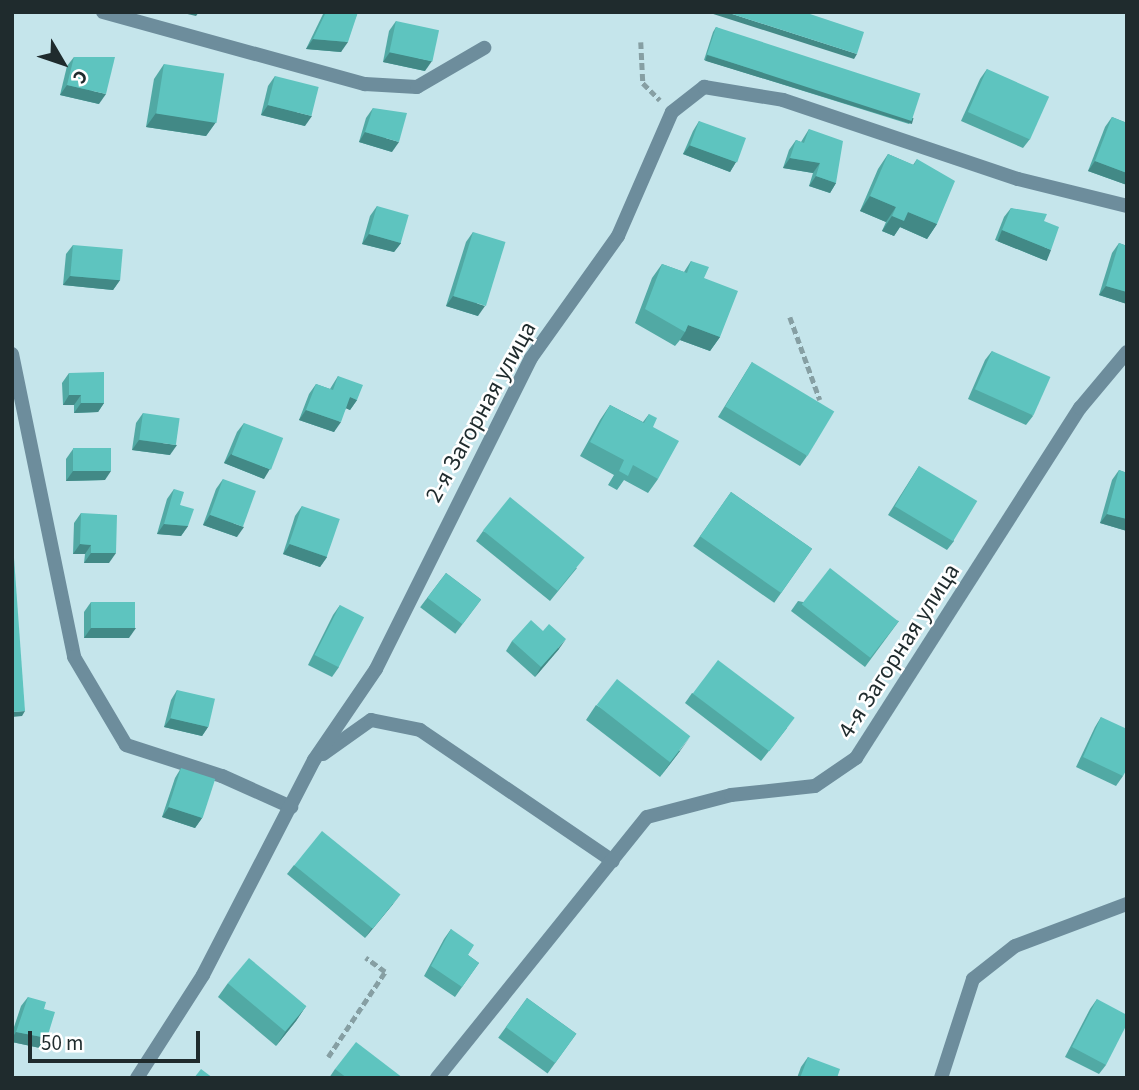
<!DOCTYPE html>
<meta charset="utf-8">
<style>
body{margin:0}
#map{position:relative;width:1139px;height:1090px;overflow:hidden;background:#c5e5eb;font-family:"Source Sans 3",sans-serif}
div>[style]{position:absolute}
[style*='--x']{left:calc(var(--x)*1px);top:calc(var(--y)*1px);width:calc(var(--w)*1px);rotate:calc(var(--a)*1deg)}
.path>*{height:4.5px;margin-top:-2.25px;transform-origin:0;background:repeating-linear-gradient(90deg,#869fa3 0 7px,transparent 0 10.5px)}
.minor>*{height:14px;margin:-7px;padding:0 7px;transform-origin:7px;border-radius:7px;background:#6d8d9c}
.wall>*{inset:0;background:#51a9a4;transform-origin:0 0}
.shaded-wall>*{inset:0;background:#428986;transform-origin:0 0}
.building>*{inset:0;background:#5ec4bf;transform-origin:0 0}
span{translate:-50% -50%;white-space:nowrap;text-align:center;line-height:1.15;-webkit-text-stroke:5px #fff;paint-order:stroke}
.street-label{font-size:24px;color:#1f2b2d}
.frame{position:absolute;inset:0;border:14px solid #1f2b2d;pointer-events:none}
.north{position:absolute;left:28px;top:28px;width:70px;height:70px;-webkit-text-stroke:5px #fff;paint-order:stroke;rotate:129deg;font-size:19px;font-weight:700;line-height:28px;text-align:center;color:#1f2b2d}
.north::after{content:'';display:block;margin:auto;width:24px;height:32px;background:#1f2b2d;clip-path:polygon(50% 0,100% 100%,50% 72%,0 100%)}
.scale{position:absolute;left:28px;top:1031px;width:172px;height:32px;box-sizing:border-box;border:4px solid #1f2b2d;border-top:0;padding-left:9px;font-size:21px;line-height:24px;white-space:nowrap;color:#1f2b2d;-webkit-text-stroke:5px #fff;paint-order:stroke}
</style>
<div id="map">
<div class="path">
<div style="--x:641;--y:42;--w:41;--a:87.2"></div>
<div style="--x:643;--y:83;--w:24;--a:45"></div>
<div style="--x:790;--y:317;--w:88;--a:70.1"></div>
<div style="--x:328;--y:1057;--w:102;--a:-56.2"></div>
<div style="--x:385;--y:972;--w:24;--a:-144"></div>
</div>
<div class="minor">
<div style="--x:103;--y:12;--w:272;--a:15.4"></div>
<div style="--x:365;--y:84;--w:52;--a:3.3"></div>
<div style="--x:417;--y:87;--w:78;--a:-30.2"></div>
<div style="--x:12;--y:354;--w:309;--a:78.4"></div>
<div style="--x:74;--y:657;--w:102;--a:59.4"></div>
<div style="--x:126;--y:745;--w:101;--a:17.9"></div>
<div style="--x:222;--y:776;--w:76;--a:24.2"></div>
<div style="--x:323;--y:754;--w:59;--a:-35.3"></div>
<div style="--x:371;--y:720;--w:50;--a:11.5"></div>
<div style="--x:420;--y:730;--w:233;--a:34.2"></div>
<div style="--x:137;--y:1078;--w:122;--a:-57.3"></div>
<div style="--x:203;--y:975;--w:242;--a:-62.7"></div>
<div style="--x:314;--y:760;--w:110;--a:-55.7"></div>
<div style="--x:376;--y:669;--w:347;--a:-63.5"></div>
<div style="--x:531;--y:358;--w:150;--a:-54.5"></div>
<div style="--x:618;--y:236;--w:135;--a:-66.5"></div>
<div style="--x:672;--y:112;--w:41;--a:-38"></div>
<div style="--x:704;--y:87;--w:80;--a:9.3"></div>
<div style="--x:783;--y:100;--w:248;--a:18.6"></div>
<div style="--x:1018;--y:179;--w:112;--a:13.9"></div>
<div style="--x:437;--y:1078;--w:335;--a:-51.2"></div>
<div style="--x:647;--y:817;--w:87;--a:-14.7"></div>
<div style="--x:731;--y:795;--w:84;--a:-6.1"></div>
<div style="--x:815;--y:786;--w:50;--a:-34.3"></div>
<div style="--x:856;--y:758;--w:416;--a:-57.4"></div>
<div style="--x:1080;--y:408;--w:73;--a:-50"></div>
<div style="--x:941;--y:1078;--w:104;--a:-72.1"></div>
<div style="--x:973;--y:979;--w:53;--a:-38.2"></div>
<div style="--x:1015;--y:946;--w:120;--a:-20.6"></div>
</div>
<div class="wall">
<div style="clip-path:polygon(324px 12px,358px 12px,341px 52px,306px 49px)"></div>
<div style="clip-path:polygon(396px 21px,425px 71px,383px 62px,389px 31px)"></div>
<div style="clip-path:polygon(716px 27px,913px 119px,909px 124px,704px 60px,713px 32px)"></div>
<div style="clip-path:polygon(74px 57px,99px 104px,60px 95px,67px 66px)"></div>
<div style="clip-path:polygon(164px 64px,216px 122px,206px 136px,146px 127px,154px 79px)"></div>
<div style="clip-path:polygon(987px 69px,1030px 139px,1023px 148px,961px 121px,980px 79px)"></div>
<div style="clip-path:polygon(275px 76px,305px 126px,261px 115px,268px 86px)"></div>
<div style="clip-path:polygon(373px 108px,392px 152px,359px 142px,366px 118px)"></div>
<div style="clip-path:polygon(1112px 117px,1127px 123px,1127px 185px,1088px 171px,1105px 127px)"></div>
<div style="clip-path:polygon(699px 121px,736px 162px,730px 172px,683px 154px,693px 131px)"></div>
<div style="clip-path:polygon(809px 129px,836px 183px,830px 193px,809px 186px,813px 173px,783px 168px,789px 150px,796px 140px,801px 142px)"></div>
<div style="clip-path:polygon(888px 154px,913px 165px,917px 159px,937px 224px,927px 239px,900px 227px,894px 236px,882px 231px,886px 222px,860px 211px,878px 169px)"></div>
<div style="clip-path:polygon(377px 206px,401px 243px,394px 252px,362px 244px,370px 216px)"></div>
<div style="clip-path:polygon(1011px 208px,1044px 221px,1044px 260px,995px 240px,1004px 217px)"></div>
<div style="clip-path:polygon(473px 232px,478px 316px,446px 306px,466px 242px)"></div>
<div style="clip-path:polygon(1119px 243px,1127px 246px,1127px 304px,1099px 295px,1112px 253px)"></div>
<div style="clip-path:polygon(73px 245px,120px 280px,113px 290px,63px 285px,66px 254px)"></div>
<div style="clip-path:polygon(691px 261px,704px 278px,720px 337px,710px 351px,680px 340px,675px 346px,635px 323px,652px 278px,662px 264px,684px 272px)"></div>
<div style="clip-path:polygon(992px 351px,1033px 416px,1026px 425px,968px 399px,985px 360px)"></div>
<div style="clip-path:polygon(752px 362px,807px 456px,800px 466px,718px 417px)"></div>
<div style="clip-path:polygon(69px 373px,104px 403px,98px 412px,74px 413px,74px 405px,63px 405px,62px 383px)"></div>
<div style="clip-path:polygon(338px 376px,357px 400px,350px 410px,346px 408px,334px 432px,299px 420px,309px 394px,316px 384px,330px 389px)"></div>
<div style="clip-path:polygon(610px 405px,643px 422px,649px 414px,653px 427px,658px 479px,648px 493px,624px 480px,617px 490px,608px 485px,614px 475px,580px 456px,600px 420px)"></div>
<div style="clip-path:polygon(143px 413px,170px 455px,132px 450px,136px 423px)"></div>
<div style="clip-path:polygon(244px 423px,264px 479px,224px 463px,237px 432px)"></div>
<div style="clip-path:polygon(73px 449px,105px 480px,66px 481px,66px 459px)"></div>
<div style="clip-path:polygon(919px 466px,954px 541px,947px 550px,888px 515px)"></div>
<div style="clip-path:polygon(1119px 470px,1127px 473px,1127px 531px,1100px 523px,1112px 480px)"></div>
<div style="clip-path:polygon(223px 479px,237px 537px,203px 525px,216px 489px)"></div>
<div style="clip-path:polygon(174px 489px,188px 526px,181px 536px,157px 534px,167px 499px)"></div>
<div style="left:731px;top:492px;width:99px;height:66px;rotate:35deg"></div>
<div style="clip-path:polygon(302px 506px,327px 557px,320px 567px,283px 554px,295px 516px)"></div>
<div style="clip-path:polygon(81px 513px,109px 563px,84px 563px,85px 554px,73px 554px,74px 523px)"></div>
<div style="clip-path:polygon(483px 531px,577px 568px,550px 601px,476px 541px)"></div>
<div style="left:446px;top:573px;width:44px;height:43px;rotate:37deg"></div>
<div style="clip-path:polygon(798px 601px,899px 621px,865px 667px,791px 611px)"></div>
<div style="clip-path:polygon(91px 602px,129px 638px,84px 638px,84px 612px)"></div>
<div style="clip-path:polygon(340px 605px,339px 667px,332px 677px,308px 665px,333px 615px)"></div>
<div style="clip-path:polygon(543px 631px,559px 649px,535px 677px,506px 651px,512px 641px)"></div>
<div style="clip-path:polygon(177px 690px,208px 727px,202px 736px,164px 727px,171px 700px)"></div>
<div style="clip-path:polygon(692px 693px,787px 728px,761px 761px,685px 703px)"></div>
<div style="clip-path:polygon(596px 705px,680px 751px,660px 777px,586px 720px)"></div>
<div style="clip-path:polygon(1101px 717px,1123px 776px,1116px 786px,1076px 767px,1095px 727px)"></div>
<div style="clip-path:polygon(181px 768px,202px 818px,195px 828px,162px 817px,175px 778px)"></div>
<div style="clip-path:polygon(294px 865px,393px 904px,365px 938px,287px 874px)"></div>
<div style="clip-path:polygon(451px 929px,468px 955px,479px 963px,455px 997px,424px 976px,444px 939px)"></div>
<div style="clip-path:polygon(228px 983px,306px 1006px,296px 1021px,276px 1046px,218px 997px)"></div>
<div style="clip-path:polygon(28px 997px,47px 1038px,40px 1048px,12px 1042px,12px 1033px,21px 1006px)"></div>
<div style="left:527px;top:998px;width:61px;height:49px;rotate:36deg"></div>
<div style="clip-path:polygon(1097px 999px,1106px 1065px,1099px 1074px,1065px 1057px,1090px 1009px)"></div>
<div style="clip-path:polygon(808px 1057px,837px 1078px,797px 1078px,801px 1067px)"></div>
<div style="clip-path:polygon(335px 1069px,403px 1078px,329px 1078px)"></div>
</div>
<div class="shaded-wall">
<div style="clip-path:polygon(179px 12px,199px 12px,196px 16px)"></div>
<div style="clip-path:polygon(707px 12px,726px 12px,857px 54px,854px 59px)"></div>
<div style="clip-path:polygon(313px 39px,348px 42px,341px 52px,306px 49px)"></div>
<div style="clip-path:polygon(390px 52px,432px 61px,425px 71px,383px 62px)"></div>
<div style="left:707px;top:55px;width:216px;height:6px;rotate:17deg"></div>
<div style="clip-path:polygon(67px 85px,106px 94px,99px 104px,60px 95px)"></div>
<div style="clip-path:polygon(268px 105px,312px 116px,305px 126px,261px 115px)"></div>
<div style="clip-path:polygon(156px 113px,216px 122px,206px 136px,146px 127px)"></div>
<div style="clip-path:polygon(365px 132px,399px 142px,392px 152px,359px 142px)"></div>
<div style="clip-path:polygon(690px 145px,736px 162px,730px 172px,683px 154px)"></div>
<div style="clip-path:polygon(790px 158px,820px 163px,813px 173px,783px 168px)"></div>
<div style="clip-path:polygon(1095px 161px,1127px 173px,1127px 185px,1088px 171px)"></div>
<div style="clip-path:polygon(816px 176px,836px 183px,830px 193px,809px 186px)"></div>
<div style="clip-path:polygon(870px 196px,896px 207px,886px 222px,860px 211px)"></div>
<div style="clip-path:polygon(908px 212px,937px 224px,927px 239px,900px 227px,894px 236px,882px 231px,892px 216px)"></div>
<div style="left:1002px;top:230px;width:53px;height:12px;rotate:22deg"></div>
<div style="clip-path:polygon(369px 234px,401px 243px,394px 252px,362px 244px)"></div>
<div style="clip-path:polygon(70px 276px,120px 280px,113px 290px,63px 285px)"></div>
<div style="clip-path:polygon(1106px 286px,1127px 292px,1127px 304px,1099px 295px)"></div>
<div style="clip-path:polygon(453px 296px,485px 306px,478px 316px,446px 306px)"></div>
<div style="clip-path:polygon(688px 325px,720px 337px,710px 351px,680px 340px,685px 332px)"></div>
<div style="clip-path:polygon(69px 395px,81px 395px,74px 405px,63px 405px)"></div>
<div style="clip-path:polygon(350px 397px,357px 400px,350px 410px,343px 407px)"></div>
<div style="clip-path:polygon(81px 403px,104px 403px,98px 412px,74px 413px)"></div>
<div style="clip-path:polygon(306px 410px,341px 422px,334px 432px,299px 420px)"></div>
<div style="clip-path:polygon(139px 440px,177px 445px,170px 455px,132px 450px)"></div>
<div style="clip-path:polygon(231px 454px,270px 469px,264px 479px,224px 463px)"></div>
<div style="clip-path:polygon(73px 471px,111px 471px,105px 480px,66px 481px)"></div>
<div style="clip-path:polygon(1107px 514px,1127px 519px,1127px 531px,1100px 523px)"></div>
<div style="clip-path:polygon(210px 515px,244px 527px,237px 537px,203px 525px)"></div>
<div style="clip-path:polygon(164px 524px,188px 526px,181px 536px,157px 534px)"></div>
<div style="clip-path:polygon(80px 544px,91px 545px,85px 554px,73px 554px)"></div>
<div style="clip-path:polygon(290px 544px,327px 557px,320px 567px,283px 554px)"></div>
<div style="clip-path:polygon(91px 553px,116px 553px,109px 563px,84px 563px)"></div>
<div style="clip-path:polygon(91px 628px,136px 628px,129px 638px,84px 638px)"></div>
<div style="clip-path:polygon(566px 639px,559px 649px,535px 677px,541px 667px)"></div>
<div style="clip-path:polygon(25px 711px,22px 716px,12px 717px,12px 712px)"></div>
<div style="clip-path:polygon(171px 718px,208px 727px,202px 736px,164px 727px)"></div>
<div style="clip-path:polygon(690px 737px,680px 751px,660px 777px,670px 763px)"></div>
<div style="clip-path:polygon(169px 807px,202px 818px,195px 828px,162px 817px)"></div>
<div style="clip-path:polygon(400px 895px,393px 904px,365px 938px,372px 928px)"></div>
<div style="clip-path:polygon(306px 1006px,296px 1021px,276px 1046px,286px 1031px)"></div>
<div style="clip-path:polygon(16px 1032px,47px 1038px,40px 1048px,12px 1042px,12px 1038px)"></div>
</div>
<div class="building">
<div style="clip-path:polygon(326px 12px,358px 12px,348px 42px,313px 39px)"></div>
<div style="clip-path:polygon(726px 12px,804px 12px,864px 32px,857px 54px)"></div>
<div style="left:396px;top:21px;width:44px;height:32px;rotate:12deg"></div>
<div style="left:716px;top:27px;width:215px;height:29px;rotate:18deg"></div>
<div style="clip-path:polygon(74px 57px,115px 57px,106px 94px,67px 85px)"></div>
<div style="left:164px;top:64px;width:61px;height:50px;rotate:9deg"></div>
<div style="left:987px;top:69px;width:68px;height:47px;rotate:24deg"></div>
<div style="left:275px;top:76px;width:45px;height:30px;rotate:14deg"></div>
<div style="clip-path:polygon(373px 108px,407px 113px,399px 142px,365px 132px)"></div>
<div style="clip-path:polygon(1112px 117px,1127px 123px,1127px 173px,1095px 161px)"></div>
<div style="left:699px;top:121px;width:50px;height:26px;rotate:20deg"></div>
<div style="clip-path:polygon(809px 129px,843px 141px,836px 183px,816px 176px,820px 163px,790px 158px,796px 140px,804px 143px)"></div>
<div style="clip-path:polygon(888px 154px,914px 165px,917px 159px,955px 181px,937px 224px,908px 212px,904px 221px,892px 216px,896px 207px,870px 196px)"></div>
<div style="left:377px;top:206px;width:33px;height:29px;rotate:16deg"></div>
<div style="clip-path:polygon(1011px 208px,1047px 214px,1044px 221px,1059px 227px,1051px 250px,1002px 230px)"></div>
<div style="left:473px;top:232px;width:34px;height:67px;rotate:17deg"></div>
<div style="clip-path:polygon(1119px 243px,1127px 246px,1127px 292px,1106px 286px)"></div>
<div style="left:73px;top:245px;width:50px;height:31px;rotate:5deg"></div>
<div style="clip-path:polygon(691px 261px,709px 267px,704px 278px,738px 291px,720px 337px,688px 325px,685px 332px,645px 309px,662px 264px,687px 273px)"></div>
<div style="left:992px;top:351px;width:64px;height:42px;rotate:24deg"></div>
<div style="left:752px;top:362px;width:96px;height:52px;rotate:31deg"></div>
<div style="clip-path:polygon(104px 372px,104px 403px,81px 403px,81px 395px,69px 395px,69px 373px)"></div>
<div style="clip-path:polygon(338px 376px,363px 385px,357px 400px,350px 397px,341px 422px,306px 410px,316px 384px,333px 390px)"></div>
<div style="clip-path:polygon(610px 405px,644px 423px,649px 414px,657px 418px,653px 427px,679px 441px,658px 479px,633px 465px,628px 476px,619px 471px,624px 460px,590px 442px)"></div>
<div style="left:143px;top:413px;width:37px;height:27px;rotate:8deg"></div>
<div style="left:244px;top:423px;width:42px;height:34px;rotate:21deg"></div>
<div style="left:111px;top:448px;width:23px;height:38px;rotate:90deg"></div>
<div style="left:919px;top:466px;width:68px;height:47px;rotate:31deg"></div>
<div style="clip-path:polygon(1119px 470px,1127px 473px,1127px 519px,1107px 514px)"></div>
<div style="left:223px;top:479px;width:35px;height:38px;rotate:20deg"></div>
<div style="clip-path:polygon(174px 489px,184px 492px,180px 505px,194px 509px,188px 526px,164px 524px)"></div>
<div style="left:731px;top:492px;width:99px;height:54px;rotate:35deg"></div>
<div style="left:510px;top:497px;width:96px;height:43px;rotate:39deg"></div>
<div style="left:302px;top:506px;width:40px;height:40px;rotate:19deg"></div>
<div style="clip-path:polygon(81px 513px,117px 515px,116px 553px,91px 553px,91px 545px,80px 544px)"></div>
<div style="clip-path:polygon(12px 530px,25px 711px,12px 712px)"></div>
<div style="left:830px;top:568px;width:87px;height:46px;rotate:38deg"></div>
<div style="left:446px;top:573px;width:44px;height:31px;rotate:37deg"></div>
<div style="left:91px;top:602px;width:44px;height:26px"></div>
<div style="left:340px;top:605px;width:27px;height:56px;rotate:27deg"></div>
<div style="clip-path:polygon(531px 620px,543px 631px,549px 624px,566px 639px,541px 667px,512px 641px)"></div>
<div style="left:718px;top:660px;width:96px;height:42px;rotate:37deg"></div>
<div style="left:617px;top:679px;width:93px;height:33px;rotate:38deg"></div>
<div style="left:177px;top:690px;width:39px;height:29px;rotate:13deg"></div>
<div style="clip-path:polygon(1101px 717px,1127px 729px,1127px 769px,1123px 776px,1083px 757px)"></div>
<div style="left:181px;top:768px;width:36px;height:41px;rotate:18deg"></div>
<div style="left:322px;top:831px;width:101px;height:44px;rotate:39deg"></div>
<div style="clip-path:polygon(451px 929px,474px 945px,468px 955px,479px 963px,462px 987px,431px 966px)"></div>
<div style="left:249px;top:958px;width:75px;height:33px;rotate:40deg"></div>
<div style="clip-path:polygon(28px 997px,46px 1002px,44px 1009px,55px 1012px,47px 1038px,16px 1032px)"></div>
<div style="left:527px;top:998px;width:61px;height:36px;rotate:36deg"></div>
<div style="clip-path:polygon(1097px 999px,1127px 1015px,1127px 1024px,1106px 1065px,1072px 1047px)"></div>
<div style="clip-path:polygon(356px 1042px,403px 1078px,347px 1078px,335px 1069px)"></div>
<div style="clip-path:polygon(808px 1057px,840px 1069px,837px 1078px,800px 1078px)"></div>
<div style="clip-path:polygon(201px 1069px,213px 1078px,194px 1078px)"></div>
</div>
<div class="street-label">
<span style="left:481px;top:412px;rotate:-61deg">2-я Загорная улица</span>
<span style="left:899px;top:651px;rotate:-57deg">4-я Загорная улица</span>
</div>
<div class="frame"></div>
<div class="north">С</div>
<div class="scale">50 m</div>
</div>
